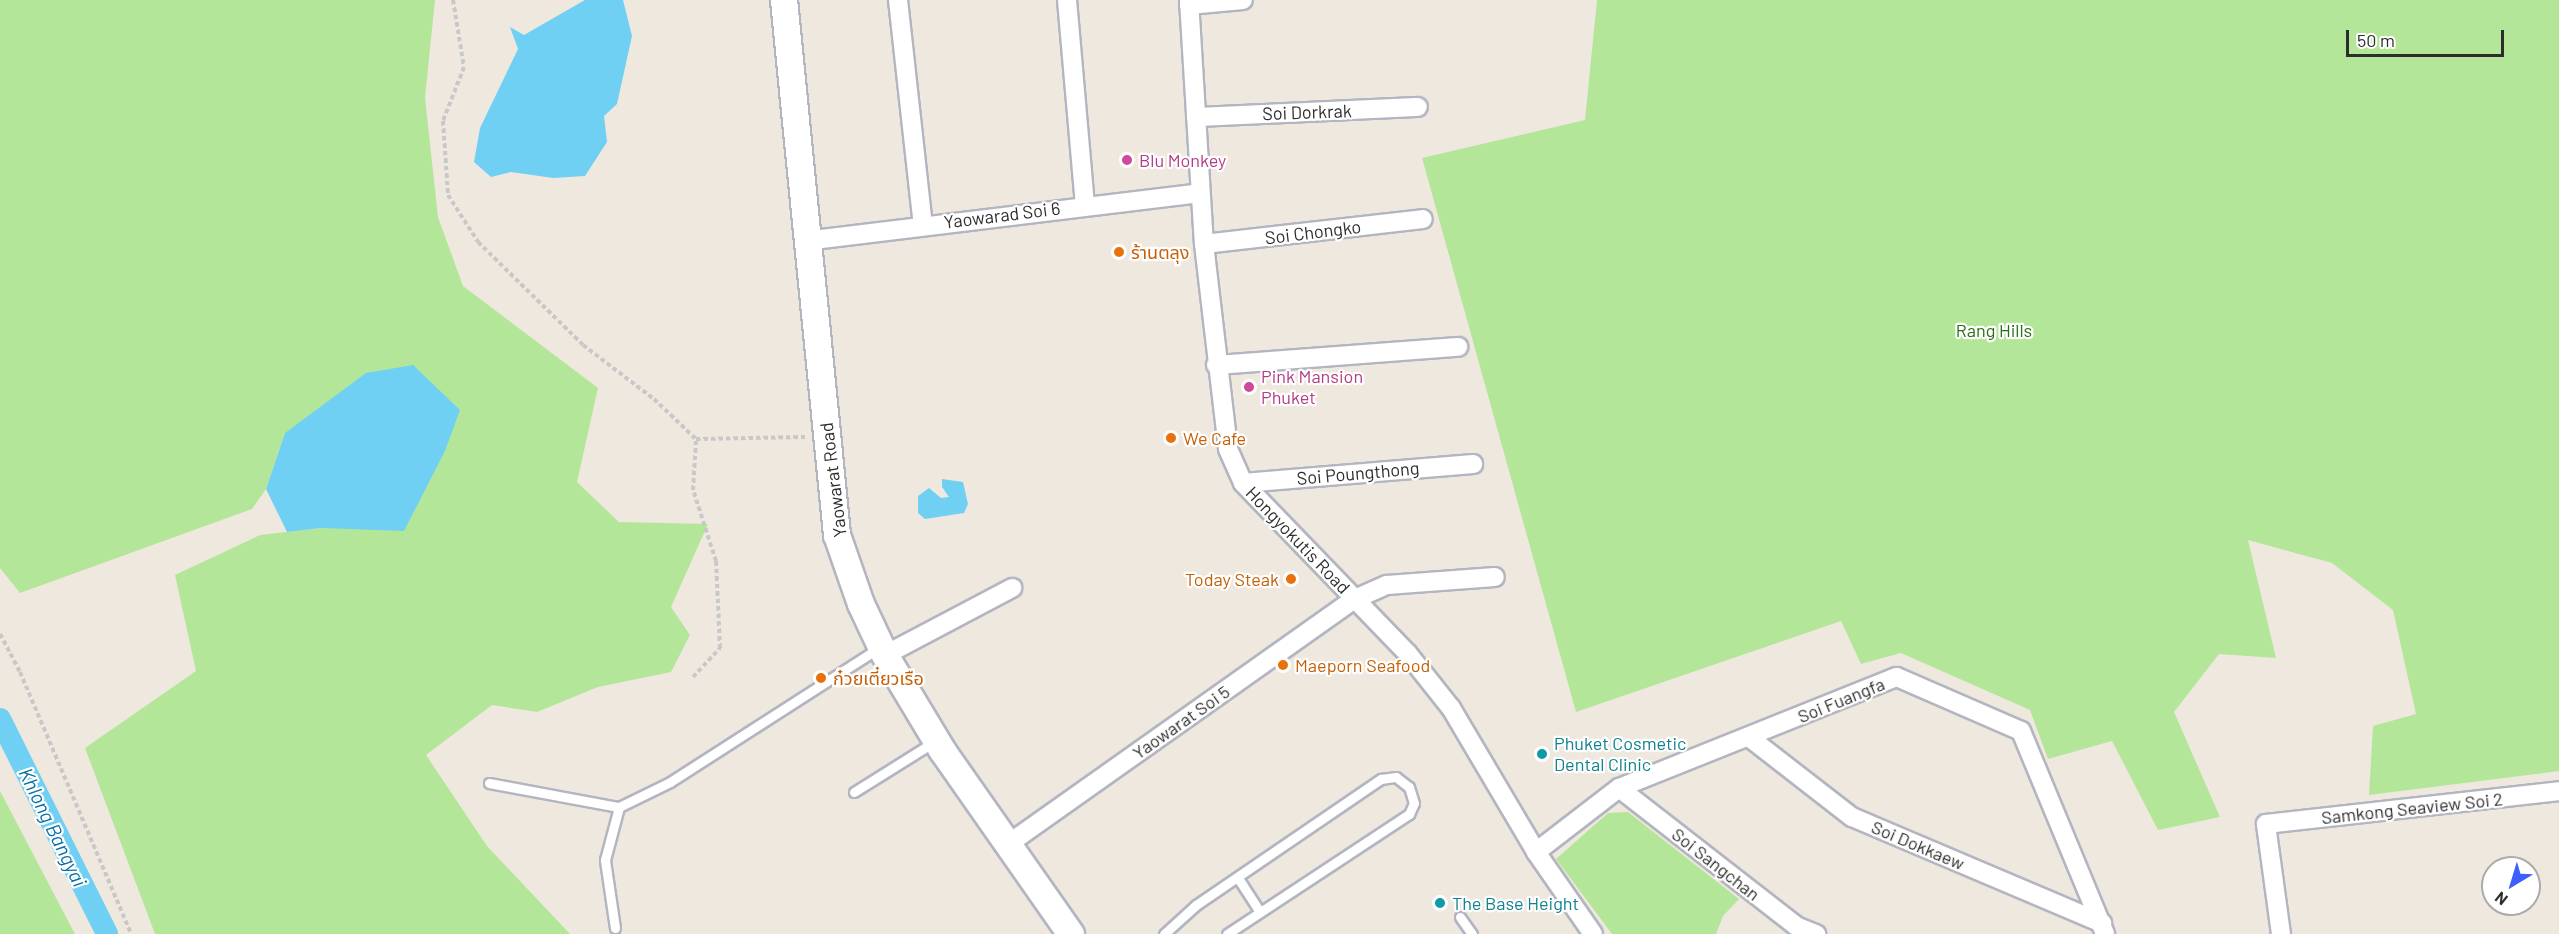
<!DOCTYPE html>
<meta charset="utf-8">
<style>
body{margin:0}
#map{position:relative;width:2559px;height:934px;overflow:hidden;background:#efe8df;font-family:Barlow,"Noto Sans Thai",sans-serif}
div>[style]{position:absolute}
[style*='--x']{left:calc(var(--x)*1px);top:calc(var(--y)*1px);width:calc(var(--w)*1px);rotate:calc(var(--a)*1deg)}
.green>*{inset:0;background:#b4e69a}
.water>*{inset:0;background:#70d0f3}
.canal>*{height:22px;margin:-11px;padding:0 11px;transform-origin:11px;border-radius:11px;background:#70d0f3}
.path>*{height:4px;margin-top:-2px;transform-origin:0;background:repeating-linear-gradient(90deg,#c8c8c8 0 4.5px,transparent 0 7.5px)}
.roads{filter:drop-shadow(2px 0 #b3b5c1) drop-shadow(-2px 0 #b3b5c1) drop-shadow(0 2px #b3b5c1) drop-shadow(0 -2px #b3b5c1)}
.service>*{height:9px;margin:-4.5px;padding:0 4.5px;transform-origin:4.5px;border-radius:4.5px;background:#fff}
.minor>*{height:18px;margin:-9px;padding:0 9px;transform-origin:9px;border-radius:9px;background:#fff}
.secondary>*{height:26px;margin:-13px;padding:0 13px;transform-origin:13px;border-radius:13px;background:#fff}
.dots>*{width:16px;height:16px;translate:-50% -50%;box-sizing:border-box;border:3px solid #fff;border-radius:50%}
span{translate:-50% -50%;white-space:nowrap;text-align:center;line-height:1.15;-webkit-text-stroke:4.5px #fff;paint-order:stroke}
.street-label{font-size:18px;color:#2d2d2d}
.hotel-label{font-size:18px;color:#b23c85}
.left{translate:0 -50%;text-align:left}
.food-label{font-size:18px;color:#c56008}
.right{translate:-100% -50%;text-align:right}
.park-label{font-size:18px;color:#2a6e18}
.culture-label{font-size:18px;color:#0d838f}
.water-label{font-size:20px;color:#096fa5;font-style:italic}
.north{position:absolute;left:2481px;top:856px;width:60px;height:60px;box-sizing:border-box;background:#fff;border:2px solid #ababab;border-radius:50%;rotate:218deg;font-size:16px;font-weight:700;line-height:24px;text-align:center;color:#2d2d2d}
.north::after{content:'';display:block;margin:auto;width:21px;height:27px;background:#3c60ff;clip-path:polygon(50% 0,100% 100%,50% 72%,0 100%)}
.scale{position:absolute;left:2346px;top:30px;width:158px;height:27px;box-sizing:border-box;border:3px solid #2d2d2d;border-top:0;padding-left:8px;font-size:18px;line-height:21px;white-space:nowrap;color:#2d2d2d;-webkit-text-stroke:4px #fff;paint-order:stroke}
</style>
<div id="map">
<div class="green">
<div style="clip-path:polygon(0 0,435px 0,425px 98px,438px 217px,463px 286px,598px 388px,577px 482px,619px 522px,708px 524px,671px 607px,690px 635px,671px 672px,598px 687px,537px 712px,492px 705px,426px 755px,487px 846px,570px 934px,155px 934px,85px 748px,196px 671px,175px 575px,260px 535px,321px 528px,285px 433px,266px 489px,252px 509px,20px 593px,0 568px)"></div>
<div style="clip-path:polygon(1597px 0,2559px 0,2559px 771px,2369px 795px,2373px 726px,2416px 714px,2393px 610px,2332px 563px,2248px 540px,2276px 658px,2219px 654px,2174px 712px,2220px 817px,2158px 830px,2112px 741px,2048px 759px,2030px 710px,1901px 653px,1861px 664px,1841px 621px,1576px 712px,1422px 158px,1585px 120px)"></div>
<div style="clip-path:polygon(0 791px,75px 934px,0 934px)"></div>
<div style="clip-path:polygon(1628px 812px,1739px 899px,1723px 916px,1716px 934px,1612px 934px,1556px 859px,1608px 813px)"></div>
</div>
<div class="water">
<div style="clip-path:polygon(585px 0,623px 0,632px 36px,617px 104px,604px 116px,607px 142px,585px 176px,553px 178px,511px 172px,491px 177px,474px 162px,480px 128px,518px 49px,510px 27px,524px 35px)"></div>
<div style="clip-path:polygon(413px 365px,460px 410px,445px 451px,404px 531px,321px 528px,287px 532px,266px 489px,285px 433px,366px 373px)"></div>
<div style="clip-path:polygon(942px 479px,963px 482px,968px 504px,964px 513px,925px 519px,918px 513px,918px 496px,929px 488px,941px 498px,949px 497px,942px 487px)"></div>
</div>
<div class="canal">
<div style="--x:0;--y:719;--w:240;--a:63.5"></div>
</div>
<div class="path">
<div style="--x:453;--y:0;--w:68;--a:80.7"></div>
<div style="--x:464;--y:67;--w:58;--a:111.3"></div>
<div style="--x:443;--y:121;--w:74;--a:86.1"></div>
<div style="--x:448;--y:195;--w:56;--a:57.4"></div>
<div style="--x:478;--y:242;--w:147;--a:44.4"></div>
<div style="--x:583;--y:345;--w:89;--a:37.3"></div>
<div style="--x:654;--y:399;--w:58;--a:43.6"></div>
<div style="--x:696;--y:439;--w:109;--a:-1.1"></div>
<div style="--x:0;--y:634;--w:43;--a:62.2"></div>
<div style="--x:20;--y:672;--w:285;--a:67"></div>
<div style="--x:693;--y:677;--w:40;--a:-47"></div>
<div style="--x:720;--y:648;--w:87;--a:-92.6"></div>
<div style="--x:716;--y:561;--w:75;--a:-107.9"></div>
<div style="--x:693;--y:490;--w:51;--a:-86.6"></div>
</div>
<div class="roads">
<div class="service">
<div style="--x:489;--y:783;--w:132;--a:10.5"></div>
<div style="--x:619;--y:807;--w:57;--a:-26.1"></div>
<div style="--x:670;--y:782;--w:248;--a:-32.7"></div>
<div style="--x:854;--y:792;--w:94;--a:-32"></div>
<div style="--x:1238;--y:878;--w:40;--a:57.1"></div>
<div style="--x:1460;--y:917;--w:21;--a:55"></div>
<div style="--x:615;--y:928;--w:69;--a:-98.4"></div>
<div style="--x:605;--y:860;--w:55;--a:-75.2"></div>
<div style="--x:1164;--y:934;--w:43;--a:-42.2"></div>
<div style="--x:1196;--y:905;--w:224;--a:-34.3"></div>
<div style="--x:1381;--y:779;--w:15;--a:-8"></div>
<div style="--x:1396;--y:777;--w:16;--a:38"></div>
<div style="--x:1409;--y:787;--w:17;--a:73"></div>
<div style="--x:1414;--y:803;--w:12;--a:114"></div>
<div style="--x:1409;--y:814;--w:218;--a:146.6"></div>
</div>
<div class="minor">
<div style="--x:898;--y:0;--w:226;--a:83.7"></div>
<div style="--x:1067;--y:0;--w:205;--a:85"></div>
<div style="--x:1189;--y:0;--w:244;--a:86.5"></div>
<div style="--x:1204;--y:244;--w:206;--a:83.3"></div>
<div style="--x:1228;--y:449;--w:37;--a:66"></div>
<div style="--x:1243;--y:483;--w:238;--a:46"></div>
<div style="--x:1408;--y:654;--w:69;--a:51.5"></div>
<div style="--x:1451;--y:708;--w:167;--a:59.4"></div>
<div style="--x:1536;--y:852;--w:100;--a:55.2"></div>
<div style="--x:1189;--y:5;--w:54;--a:-5.3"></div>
<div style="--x:1196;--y:117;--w:222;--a:-2.6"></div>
<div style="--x:805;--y:241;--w:398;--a:-6.9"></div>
<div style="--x:1204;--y:244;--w:220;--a:-6.5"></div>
<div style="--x:1216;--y:365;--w:243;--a:-4.3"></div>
<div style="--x:1243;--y:483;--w:231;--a:-4.7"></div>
<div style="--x:885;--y:655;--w:144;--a:-27.8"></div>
<div style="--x:1750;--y:738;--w:129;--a:37.8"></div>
<div style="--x:1852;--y:817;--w:272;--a:23"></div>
<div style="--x:1619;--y:788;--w:224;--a:37.9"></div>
<div style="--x:1796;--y:926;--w:22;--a:22"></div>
<div style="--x:1007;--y:845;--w:426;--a:-35.3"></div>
<div style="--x:1355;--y:599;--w:35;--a:-24"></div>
<div style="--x:1387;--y:585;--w:108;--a:-4.2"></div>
<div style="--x:1536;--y:852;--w:105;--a:-37.6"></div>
<div style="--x:1619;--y:788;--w:299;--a:-21.8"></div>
<div style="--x:1897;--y:677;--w:135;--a:23.5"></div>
<div style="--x:2021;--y:731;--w:220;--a:67.5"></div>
<div style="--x:2281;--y:934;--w:111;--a:-97.8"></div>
<div style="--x:2266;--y:824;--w:295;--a:-6.4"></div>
</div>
<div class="secondary">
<div style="--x:784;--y:0;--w:538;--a:84.34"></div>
<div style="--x:837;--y:535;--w:73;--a:70.8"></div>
<div style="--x:861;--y:604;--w:56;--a:64.8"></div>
<div style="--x:885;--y:655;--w:111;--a:59"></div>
<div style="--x:942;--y:750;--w:225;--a:55"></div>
</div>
</div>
<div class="dots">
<div style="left:1127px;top:160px;background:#d1479c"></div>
<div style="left:1119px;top:252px;background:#e8710a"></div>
<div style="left:1249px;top:387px;background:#d1479c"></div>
<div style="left:1171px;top:438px;background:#e8710a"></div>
<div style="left:1291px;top:579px;background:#e8710a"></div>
<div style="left:1283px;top:665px;background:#e8710a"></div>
<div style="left:821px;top:678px;background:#e8710a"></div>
<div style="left:1542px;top:754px;background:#0f9aa8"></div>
<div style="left:1440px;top:903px;background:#0f9aa8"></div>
</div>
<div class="street-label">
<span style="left:1307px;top:112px;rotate:-2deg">Soi Dorkrak</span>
<span style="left:1002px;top:215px;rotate:-7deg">Yaowarad Soi 6</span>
<span style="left:1313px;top:232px;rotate:-7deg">Soi Chongko</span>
<span style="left:1358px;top:473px;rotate:-5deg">Soi Poungthong</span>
<span style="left:833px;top:480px;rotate:-97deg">Yaowarat Road</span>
<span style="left:1298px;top:540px;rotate:46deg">Hongyokutis Road</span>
<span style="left:1841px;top:700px;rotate:-22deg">Soi Fuangfa</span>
<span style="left:1181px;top:722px;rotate:-35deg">Yaowarat Soi 5</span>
<span style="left:2412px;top:808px;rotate:-6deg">Samkong Seaview Soi 2</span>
<span style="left:1918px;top:845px;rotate:23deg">Soi Dokkaew</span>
<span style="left:1716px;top:864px;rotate:38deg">Soi Sangchan</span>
</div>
<div class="hotel-label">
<span class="left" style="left:1139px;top:160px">Blu Monkey</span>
<span class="left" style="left:1261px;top:387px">Pink Mansion<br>Phuket</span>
</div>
<div class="food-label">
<span class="left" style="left:1131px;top:252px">ร้านตลุง</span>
<span class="left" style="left:1183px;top:438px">We Cafe</span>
<span class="right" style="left:1279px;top:579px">Today Steak</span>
<span class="left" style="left:1295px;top:665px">Maeporn Seafood</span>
<span class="left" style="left:833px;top:678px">ก๋วยเตี๋ยวเรือ</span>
</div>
<div class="park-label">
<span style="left:1994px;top:330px">Rang Hills</span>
</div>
<div class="culture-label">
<span class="left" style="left:1554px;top:754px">Phuket Cosmetic<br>Dental Clinic</span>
<span class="left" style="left:1452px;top:903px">The Base Height</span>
</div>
<div class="water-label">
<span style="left:53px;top:827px;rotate:64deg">Khlong Bangyai</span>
</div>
<div class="north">N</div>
<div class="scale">50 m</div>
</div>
